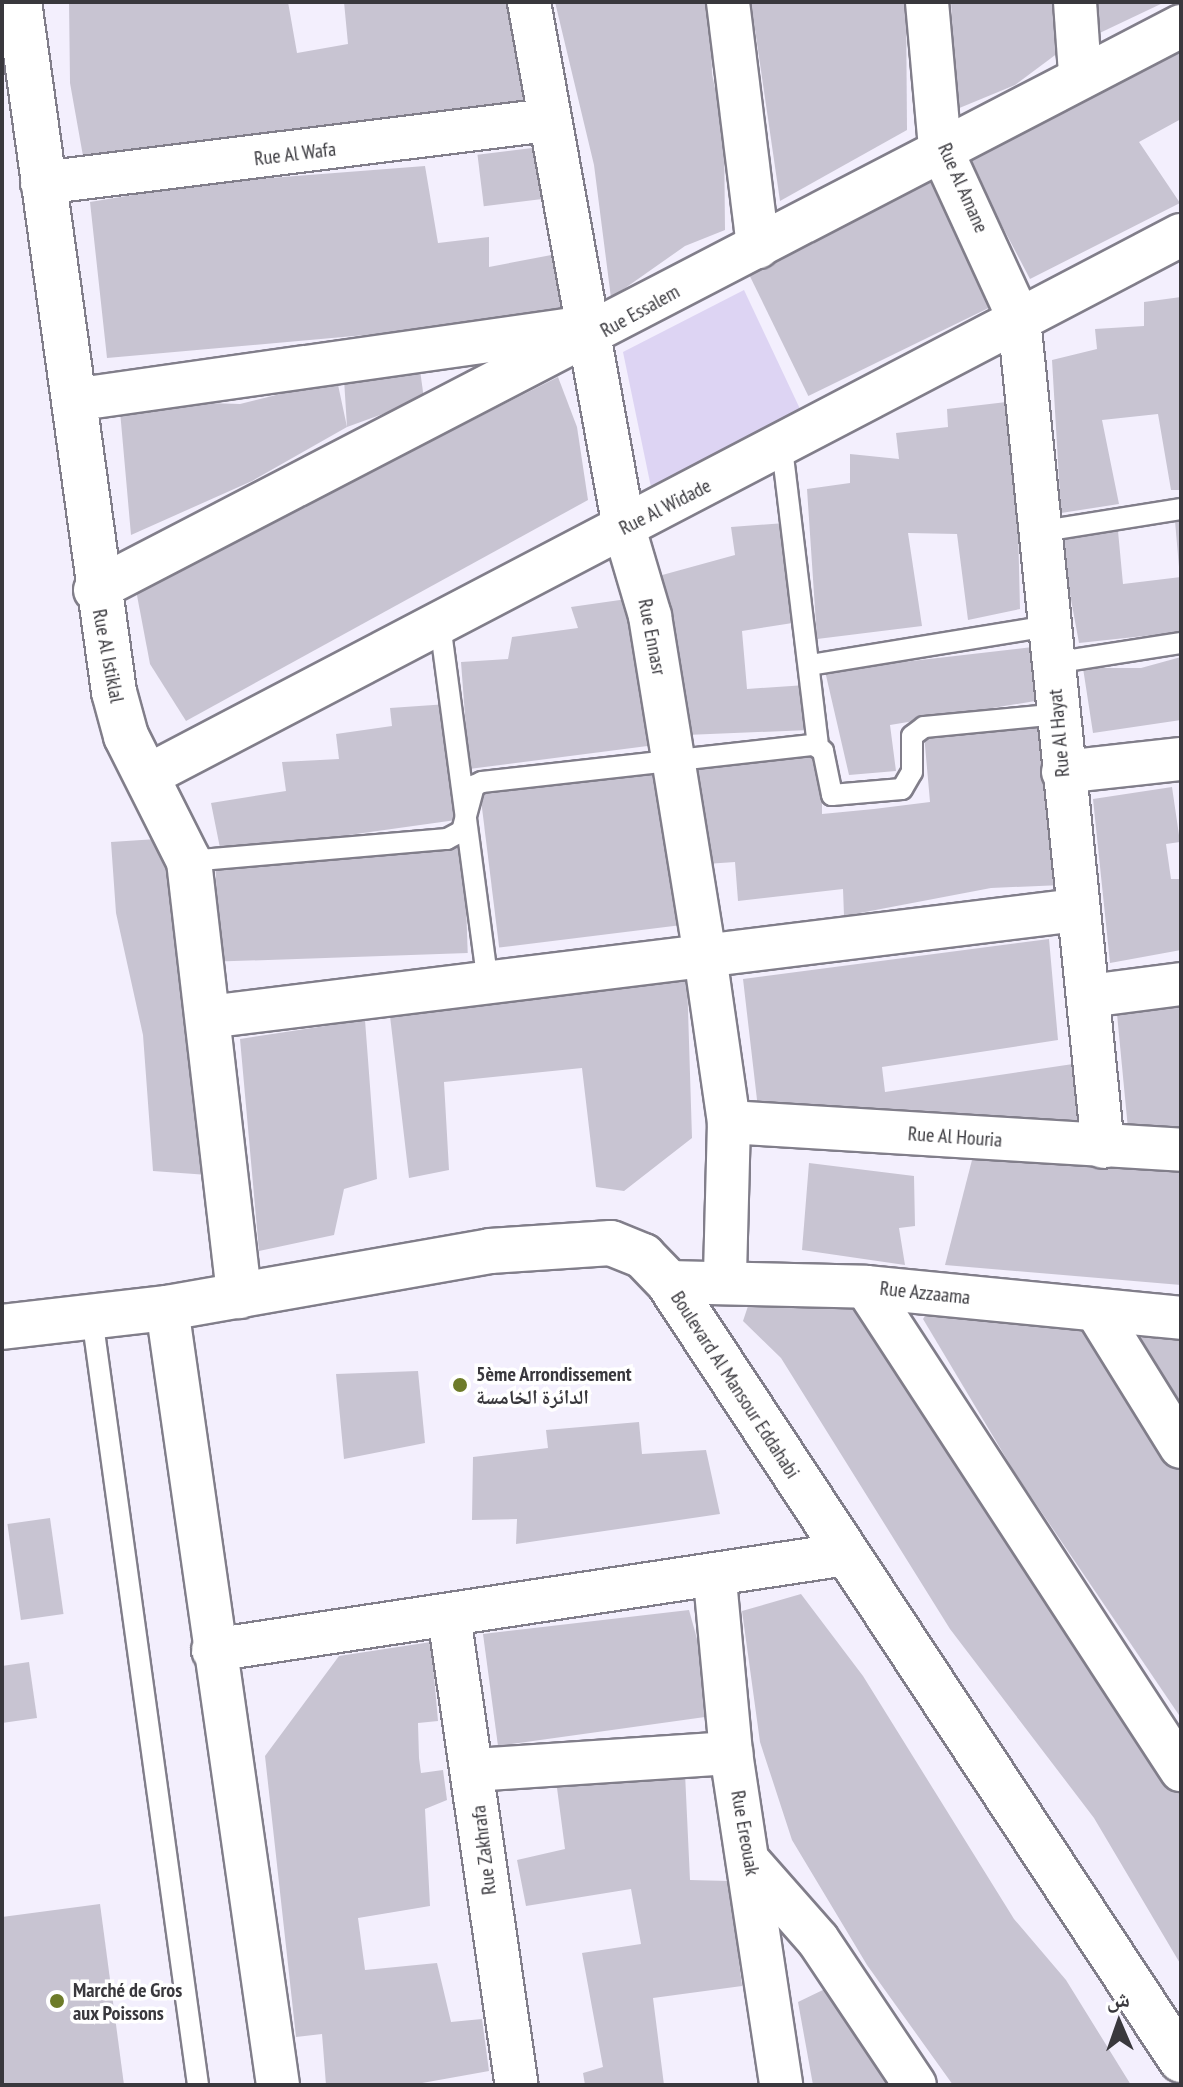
<!DOCTYPE html>
<meta charset="utf-8">
<style>
body{margin:0}
#map{position:relative;width:1183px;height:2087px;overflow:hidden;background:#f3effd;font-family:"PT Sans Narrow","Noto Naskh Arabic",sans-serif}
div>[style]{position:absolute}
[style*='--x']{left:calc(var(--x)*1px);top:calc(var(--y)*1px);width:calc(var(--w)*1px);rotate:calc(var(--a)*1deg)}
.green>*{inset:0;background:#ddd4f3}
.building>*{inset:0;background:#c8c4d2;transform-origin:0 0}
.roads{filter:drop-shadow(2px 0 #817e8a) drop-shadow(-2px 0 #817e8a) drop-shadow(0 2px #817e8a) drop-shadow(0 -2px #817e8a)}
.service>*{height:20px;margin:-10px;padding:0 10px;transform-origin:10px;border-radius:10px;background:#fff}
.minor>*{height:42px;margin:-21px;padding:0 21px;transform-origin:21px;border-radius:21px;background:#fff}
.tertiary>*{height:44px;margin:-22px;padding:0 22px;transform-origin:22px;border-radius:22px;background:#fff}
.secondary>*{height:44px;margin:-22px;padding:0 22px;transform-origin:22px;border-radius:22px;background:#fff}
.dots>*{width:22px;height:22px;translate:-50% -50%;box-sizing:border-box;border:4px solid #fff;border-radius:50%}
span{translate:-50% -50%;white-space:nowrap;text-align:center;line-height:1.15;-webkit-text-stroke:7px #fff;paint-order:stroke}
.street-label{font-size:20px;color:#39383d}
.poi-label{font-size:20px;color:#39383d;font-weight:700}
.left{translate:0 -50%;text-align:left}
.frame{position:absolute;inset:0;border:4px solid #39383d;pointer-events:none}
.north{position:absolute;left:1079px;top:1983px;width:80px;height:80px;-webkit-text-stroke:6px #fff;paint-order:stroke;rotate:358deg;font-size:22px;font-weight:700;line-height:32px;text-align:center;color:#39383d}
.north::after{content:'';display:block;margin:auto;width:28px;height:36px;background:#39383d;clip-path:polygon(50% 0,100% 100%,50% 72%,0 100%)}
</style>
<div id="map">
<div class="green">
<div style="clip-path:polygon(744px 290px,801px 411px,652px 492px,623px 352px)"></div>
</div>
<div class="building">
<div style="clip-path:polygon(69px 2px,288px 2px,297px 53px,348px 44px,344px 2px,511px 2px,526px 102px,83px 156px,70px 83px)"></div>
<div style="clip-path:polygon(555px 2px,710px 2px,712px 74px,724px 131px,725px 230px,685px 246px,611px 298px,594px 165px)"></div>
<div style="clip-path:polygon(751px 2px,906px 2px,907px 130px,780px 201px)"></div>
<div style="clip-path:polygon(951px 2px,1066px 2px,1070px 44px,1015px 85px,957px 109px)"></div>
<div style="clip-path:polygon(1084px 2px,1165px 2px,1087px 39px)"></div>
<div style="clip-path:polygon(1181px 52px,1181px 119px,1139px 142px,1180px 203px,1030px 279px,968px 161px)"></div>
<div style="left:540px;top:147px;width:52px;height:63px;rotate:83deg"></div>
<div style="clip-path:polygon(425px 166px,438px 243px,489px 237px,489px 267px,567px 252px,578px 316px,107px 358px,90px 202px,205px 183px)"></div>
<div style="left:942px;top:175px;width:140px;height:217px;rotate:64deg"></div>
<div style="clip-path:polygon(1181px 297px,1181px 490px,1171px 490px,1158px 414px,1102px 420px,1119px 504px,1061px 513px,1052px 360px,1097px 349px,1095px 329px,1144px 326px,1144px 302px)"></div>
<div style="clip-path:polygon(420px 370px,424px 399px,347px 427px,344px 379px)"></div>
<div style="clip-path:polygon(558px 377px,577px 427px,588px 500px,186px 721px,150px 664px,136px 590px)"></div>
<div style="clip-path:polygon(337px 380px,347px 427px,252px 481px,131px 535px,120px 411px,176px 402px,240px 404px)"></div>
<div style="clip-path:polygon(1015px 401px,1020px 609px,968px 620px,957px 534px,908px 533px,922px 626px,817px 639px,807px 489px,850px 483px,850px 454px,899px 459px,896px 433px,948px 427px,947px 409px)"></div>
<div style="clip-path:polygon(1181px 520px,1181px 566px,1179px 567px,1175px 521px)"></div>
<div style="clip-path:polygon(785px 523px,799px 622px,742px 631px,747px 689px,806px 685px,810px 730px,686px 735px,655px 577px,735px 555px,731px 527px)"></div>
<div style="clip-path:polygon(1118px 531px,1123px 584px,1181px 577px,1181px 632px,1079px 643px,1060px 540px)"></div>
<div style="clip-path:polygon(641px 597px,663px 744px,469px 769px,461px 662px,508px 659px,512px 637px,578px 628px,571px 607px)"></div>
<div style="clip-path:polygon(1041px 646px,1047px 699px,890px 725px,896px 771px,849px 775px,825px 671px)"></div>
<div style="clip-path:polygon(1181px 657px,1181px 720px,1093px 733px,1083px 668px,1141px 668px)"></div>
<div style="clip-path:polygon(448px 704px,456px 820px,221px 853px,211px 803px,286px 791px,282px 762px,339px 759px,336px 734px,392px 726px,390px 708px)"></div>
<div style="clip-path:polygon(1047px 726px,1062px 885px,991px 888px,844px 916px,843px 889px,738px 901px,735px 862px,706px 864px,686px 765px,822px 754px,822px 814px,874px 809px,930px 802px,924px 734px)"></div>
<div style="left:665px;top:772px;width:154px;height:186px;rotate:83deg"></div>
<div style="clip-path:polygon(1172px 787px,1180px 842px,1166px 844px,1171px 879px,1181px 879px,1181px 950px,1110px 963px,1093px 799px)"></div>
<div style="clip-path:polygon(172px 838px,208px 1175px,153px 1171px,143px 1035px,116px 913px,111px 842px)"></div>
<div style="left:464px;top:846px;width:107px;height:249px;rotate:88deg"></div>
<div style="clip-path:polygon(1049px 939px,1058px 1040px,882px 1067px,885px 1092px,1073px 1064px,1082px 1122px,759px 1117px,743px 979px)"></div>
<div style="clip-path:polygon(687px 978px,692px 1138px,624px 1191px,596px 1187px,582px 1068px,444px 1082px,449px 1170px,409px 1178px,390px 1016px)"></div>
<div style="clip-path:polygon(1181px 999px,1181px 1131px,1128px 1129px,1117px 1014px)"></div>
<div style="clip-path:polygon(365px 1020px,377px 1179px,344px 1189px,334px 1235px,259px 1251px,240px 1039px)"></div>
<div style="clip-path:polygon(972px 1160px,1181px 1169px,1181px 1285px,945px 1265px)"></div>
<div style="clip-path:polygon(809px 1163px,914px 1176px,915px 1226px,899px 1228px,905px 1265px,802px 1250px)"></div>
<div style="clip-path:polygon(751px 1297px,854px 1308px,1181px 1794px,1181px 1965px,1094px 1818px,950px 1629px,781px 1358px,743px 1321px)"></div>
<div style="clip-path:polygon(932px 1305px,1101px 1328px,1181px 1472px,1181px 1718px,1015px 1473px,923px 1319px)"></div>
<div style="clip-path:polygon(1181px 1333px,1181px 1417px,1132px 1339px)"></div>
<div style="clip-path:polygon(418px 1371px,425px 1443px,344px 1459px,336px 1374px)"></div>
<div style="clip-path:polygon(639px 1422px,642px 1454px,706px 1450px,720px 1514px,516px 1544px,517px 1519px,472px 1520px,473px 1457px,548px 1448px,546px 1430px)"></div>
<div style="left:50px;top:1518px;width:97px;height:43px;rotate:82deg"></div>
<div style="clip-path:polygon(801px 1594px,863px 1676px,1014px 1919px,1066px 1980px,1131px 2085px,953px 2085px,867px 1965px,792px 1840px,760px 1742px,742px 1611px)"></div>
<div style="clip-path:polygon(689px 1610px,704px 1664px,705px 1717px,498px 1746px,483px 1634px)"></div>
<div style="clip-path:polygon(431px 1642px,438px 1721px,418px 1723px,419px 1758px,421px 1773px,443px 1770px,447px 1800px,425px 1809px,430px 1906px,358px 1918px,365px 1970px,437px 1963px,451px 2022px,482px 2019px,489px 2071px,411px 2085px,326px 2085px,322px 2034px,296px 2037px,265px 1756px,339px 1656px)"></div>
<div style="clip-path:polygon(29px 1662px,37px 1718px,2px 1723px,2px 1666px)"></div>
<div style="clip-path:polygon(685px 1773px,690px 1880px,729px 1881px,742px 1986px,653px 1998px,664px 2085px,585px 2085px,583px 2073px,603px 2067px,582px 1953px,641px 1944px,631px 1889px,526px 1906px,517px 1860px,565px 1849px,557px 1788px)"></div>
<div style="clip-path:polygon(100px 1904px,124px 2085px,2px 2085px,2px 1917px)"></div>
<div style="clip-path:polygon(827px 1988px,870px 2059px,888px 2085px,813px 2085px,798px 2002px)"></div>
</div>
<div class="roads">
<div class="service">
<div style="--x:782;--y:448;--w:300;--a:83.1"></div>
<div style="--x:1037;--y:532;--w:146;--a:-9.1"></div>
<div style="--x:440;--y:624;--w:361;--a:82.4"></div>
<div style="--x:1053;--y:663;--w:130;--a:-8.9"></div>
<div style="--x:810;--y:665;--w:241;--a:-9.3"></div>
<div style="--x:189;--y:861;--w:259;--a:-4.9"></div>
<div style="--x:447;--y:839;--w:17;--a:-28"></div>
<div style="--x:462;--y:831;--w:47;--a:-75.1"></div>
<div style="--x:474;--y:786;--w:9;--a:-27"></div>
<div style="--x:482;--y:782;--w:334;--a:-6.4"></div>
<div style="--x:814;--y:745;--w:11;--a:34"></div>
<div style="--x:823;--y:751;--w:45;--a:78.4"></div>
<div style="--x:832;--y:795;--w:70;--a:-4.9"></div>
<div style="--x:902;--y:789;--w:20;--a:-60"></div>
<div style="--x:912;--y:772;--w:36;--a:-90"></div>
<div style="--x:912;--y:736;--w:15;--a:-37"></div>
<div style="--x:924;--y:727;--w:135;--a:-5.5"></div>
<div style="--x:92;--y:1317;--w:775;--a:82.14"></div>
</div>
<div class="minor">
<div style="--x:529;--y:2;--w:535;--a:79.76"></div>
<div style="--x:624;--y:528;--w:92;--a:73.5"></div>
<div style="--x:650;--y:616;--w:344;--a:80.8"></div>
<div style="--x:705;--y:956;--w:168;--a:81.8"></div>
<div style="--x:729;--y:1122;--w:156;--a:91.5"></div>
<div style="--x:728;--y:2;--w:247;--a:83"></div>
<div style="--x:927;--y:2;--w:146;--a:84.9"></div>
<div style="--x:940;--y:147;--w:189;--a:65.3"></div>
<div style="--x:1019;--y:319;--w:832;--a:84.21"></div>
<div style="--x:1075;--y:2;--w:71;--a:86"></div>
<div style="--x:42;--y:183;--w:510;--a:-7.1"></div>
<div style="--x:73;--y:400;--w:519;--a:-8.08"></div>
<div style="--x:95;--y:590;--w:1224;--a:-27.44"></div>
<div style="--x:1063;--y:772;--w:119;--a:-6.3"></div>
<div style="--x:147;--y:776;--w:1167;--a:-27.62"></div>
<div style="--x:1089;--y:996;--w:93;--a:-7.4"></div>
<div style="--x:208;--y:1017;--w:876;--a:-7.02"></div>
<div style="--x:729;--y:1122;--w:453;--a:3.5"></div>
<div style="--x:668;--y:1282;--w:198;--a:1.4"></div>
<div style="--x:866;--y:1287;--w:317;--a:5.6"></div>
<div style="--x:866;--y:1287;--w:577;--a:56.89"></div>
<div style="--x:167;--y:1308;--w:785;--a:81.87"></div>
<div style="--x:1096;--y:1310;--w:161;--a:58.2"></div>
<div style="--x:715;--y:1580;--w:174;--a:84.7"></div>
<div style="--x:731;--y:1753;--w:336;--a:81.4"></div>
<div style="--x:449;--y:1616;--w:474;--a:81.8"></div>
<div style="--x:213;--y:1650;--w:640;--a:-8.62"></div>
<div style="--x:474;--y:1770;--w:258;--a:-3.8"></div>
<div style="--x:751;--y:1864;--w:101;--a:48.6"></div>
<div style="--x:818;--y:1940;--w:174;--a:56.2"></div>
</div>
<div class="tertiary">
<div style="--x:19;--y:2;--w:697;--a:82.16"></div>
<div style="--x:114;--y:692;--w:46;--a:74.7"></div>
<div style="--x:126;--y:736;--w:140;--a:63.3"></div>
<div style="--x:189;--y:861;--w:438;--a:83.4"></div>
</div>
<div class="secondary">
<div style="--x:2;--y:1327;--w:166;--a:-6.6"></div>
<div style="--x:167;--y:1308;--w:328;--a:-10"></div>
<div style="--x:490;--y:1251;--w:121;--a:-3.8"></div>
<div style="--x:611;--y:1243;--w:35;--a:22"></div>
<div style="--x:643;--y:1256;--w:36;--a:46"></div>
<div style="--x:668;--y:1282;--w:932;--a:56.6"></div>
</div>
</div>
<div class="dots">
<div style="left:460px;top:1385px;background:#6d7b29"></div>
<div style="left:57px;top:2001px;background:#6d7b29"></div>
</div>
<div class="street-label">
<span style="left:295px;top:154px;rotate:-7deg">Rue Al Wafa</span>
<span style="left:963px;top:188px;rotate:66deg">Rue Al Amane</span>
<span style="left:640px;top:311px;rotate:-29deg">Rue Essalem</span>
<span style="left:665px;top:507px;rotate:-27deg">Rue Al Widade</span>
<span style="left:652px;top:637px;rotate:79deg">Rue Ennasr</span>
<span style="left:108px;top:656px;rotate:79deg">Rue Al Istiklal</span>
<span style="left:1059px;top:733px;rotate:-95deg">Rue Al Hayat</span>
<span style="left:955px;top:1137px;rotate:4deg">Rue Al Houria</span>
<span style="left:925px;top:1293px;rotate:6deg">Rue Azzaama</span>
<span style="left:735px;top:1385px;rotate:57deg">Boulevard Al Mansour Eddahabi</span>
<span style="left:745px;top:1833px;rotate:80deg">Rue Ereouak</span>
<span style="left:484px;top:1850px;rotate:-97deg">Rue Zakhrafa</span>
</div>
<div class="poi-label">
<span class="left" style="left:476px;top:1386px">5ème Arrondissement<br>الدائرة الخامسة</span>
<span class="left" style="left:73px;top:2002px">Marché de Gros<br>aux Poissons</span>
</div>
<div class="frame"></div>
<div class="north">ش</div>
</div>
